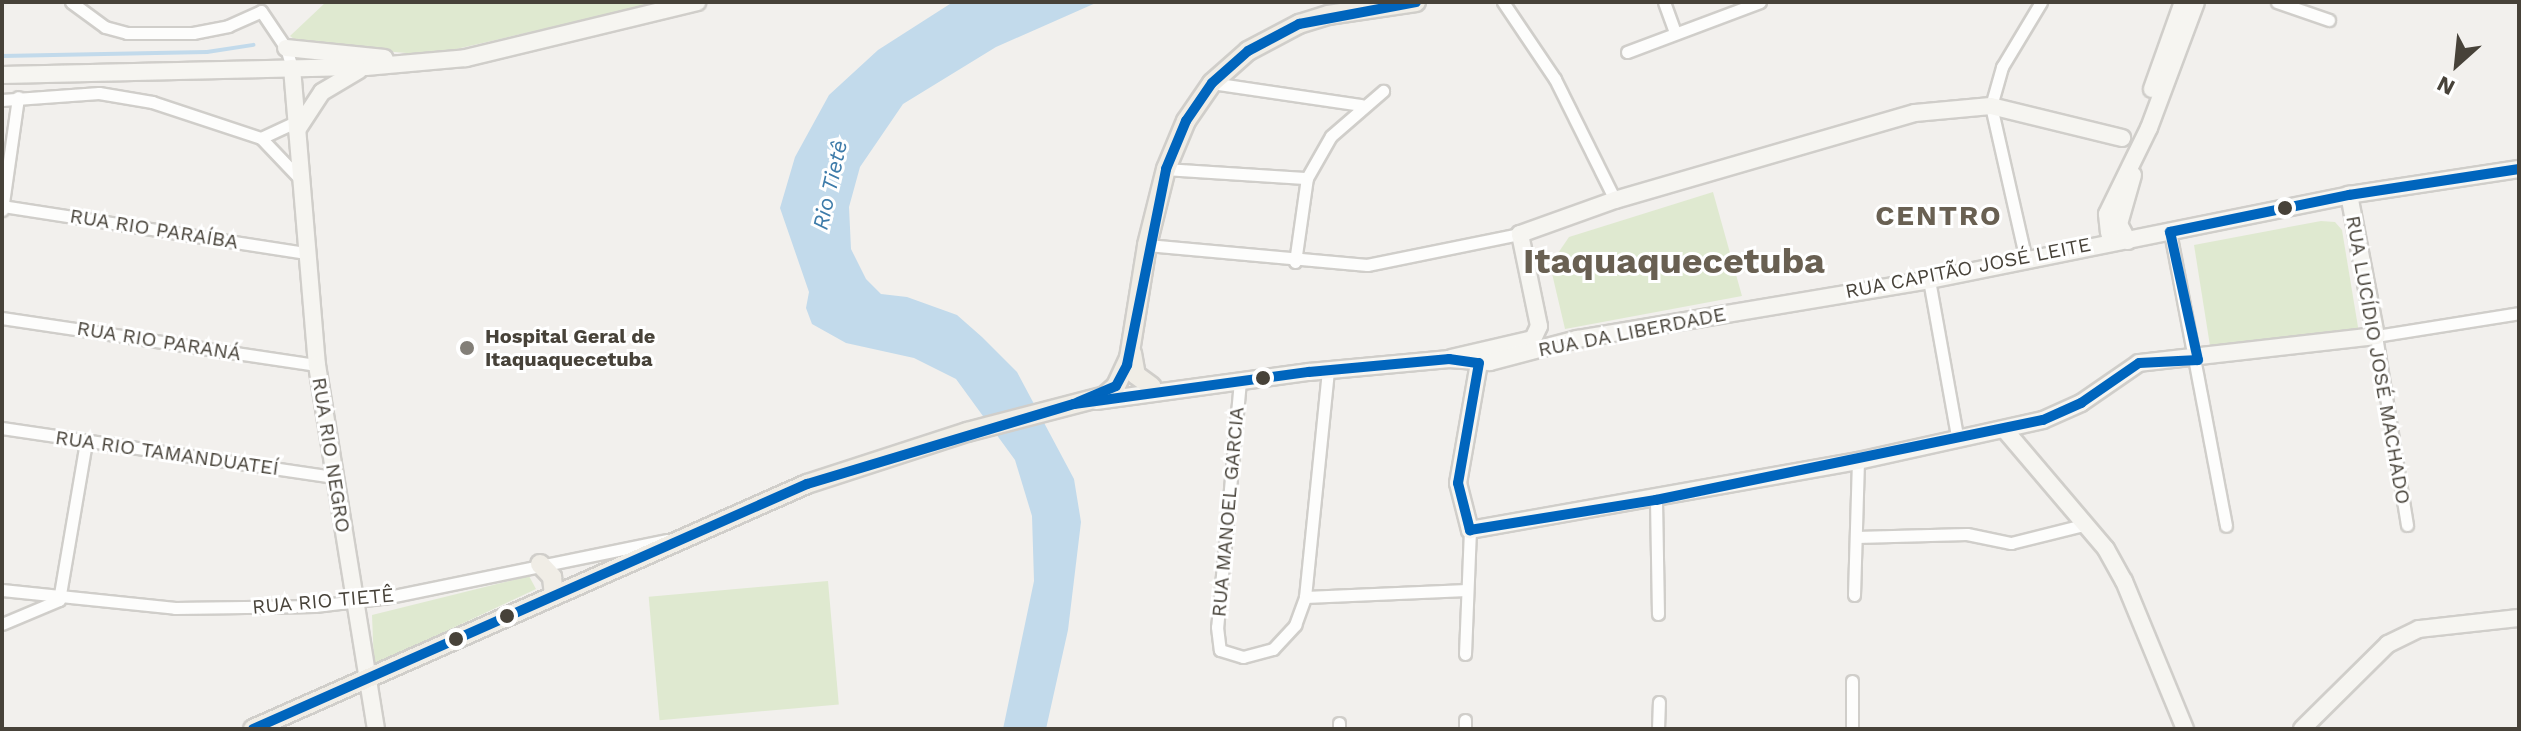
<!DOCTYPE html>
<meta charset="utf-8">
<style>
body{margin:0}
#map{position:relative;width:2521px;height:731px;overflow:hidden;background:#f2f0ed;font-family:"Work Sans",sans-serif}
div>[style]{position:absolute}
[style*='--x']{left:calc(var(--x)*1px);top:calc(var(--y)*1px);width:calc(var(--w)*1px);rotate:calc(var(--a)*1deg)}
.green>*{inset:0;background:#dfe9d0;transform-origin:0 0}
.water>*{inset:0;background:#c2daeb}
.stream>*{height:4px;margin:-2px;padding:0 2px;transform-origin:2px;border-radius:2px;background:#c2daeb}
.roads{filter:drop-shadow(2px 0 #d0ceca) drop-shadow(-2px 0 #d0ceca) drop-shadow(0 2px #d0ceca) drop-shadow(0 -2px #d0ceca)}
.street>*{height:11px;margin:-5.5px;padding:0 5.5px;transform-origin:5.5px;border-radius:5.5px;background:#fdfdfc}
.secondary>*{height:16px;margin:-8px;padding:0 8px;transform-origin:8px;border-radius:8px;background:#f6f5f1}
.primary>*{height:18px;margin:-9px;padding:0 9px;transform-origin:9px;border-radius:9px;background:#f0ede6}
.bus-1>*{height:10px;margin:-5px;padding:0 5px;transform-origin:5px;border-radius:5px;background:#0065bd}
.dots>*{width:22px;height:22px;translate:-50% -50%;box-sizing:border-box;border:4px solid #fff;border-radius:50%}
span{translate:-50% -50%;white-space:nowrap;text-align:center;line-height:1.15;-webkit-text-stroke:6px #fff;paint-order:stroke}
.street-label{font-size:20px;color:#474239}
.poi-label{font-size:20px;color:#474239;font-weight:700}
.left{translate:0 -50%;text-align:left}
.water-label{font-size:22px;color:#3d7ba9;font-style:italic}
.district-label{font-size:28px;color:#696052;font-weight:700;letter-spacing:2px}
.town-label{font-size:36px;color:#696052;font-weight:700}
.frame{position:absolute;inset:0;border:4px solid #474239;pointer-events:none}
.north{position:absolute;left:2417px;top:24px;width:80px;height:80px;-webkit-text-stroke:6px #fff;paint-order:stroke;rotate:207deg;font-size:22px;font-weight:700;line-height:32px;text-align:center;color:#474239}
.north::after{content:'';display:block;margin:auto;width:28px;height:36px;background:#474239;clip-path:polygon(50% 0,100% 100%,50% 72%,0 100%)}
</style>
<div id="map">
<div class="green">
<div style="clip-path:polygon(326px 2px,661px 2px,430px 55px,301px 44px,290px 36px)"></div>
<div style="clip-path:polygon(1713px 192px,1742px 296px,1565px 329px,1550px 265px,1569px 237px)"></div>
<div style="clip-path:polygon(2321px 221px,2335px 222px,2342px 230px,2359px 333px,2211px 352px,2194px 245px)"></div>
<div style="clip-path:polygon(529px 576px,536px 589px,374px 665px,372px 615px)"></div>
<div style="left:828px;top:581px;width:124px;height:180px;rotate:85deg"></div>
</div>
<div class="water">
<div style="clip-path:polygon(953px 2px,1098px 2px,996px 47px,903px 104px,860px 167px,849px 207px,851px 249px,866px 279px,881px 294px,907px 297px,957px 315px,982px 337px,1017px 372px,1074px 479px,1081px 522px,1068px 630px,1046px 729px,1003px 729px,1034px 581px,1032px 516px,1015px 460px,956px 379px,914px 358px,846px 343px,812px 324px,806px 308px,809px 292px,780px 208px,795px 157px,829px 95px,878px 50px)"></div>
</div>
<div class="stream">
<div style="--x:2;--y:56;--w:205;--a:-1.1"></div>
<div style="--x:207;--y:52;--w:47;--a:-8.7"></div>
</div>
<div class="roads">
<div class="street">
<div style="--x:71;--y:2;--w:42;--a:36.3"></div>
<div style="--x:105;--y:27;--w:23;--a:15"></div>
<div style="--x:127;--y:33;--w:66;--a:0"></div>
<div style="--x:193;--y:33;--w:36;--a:-11"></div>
<div style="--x:228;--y:26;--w:36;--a:-24"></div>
<div style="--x:261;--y:11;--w:45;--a:56"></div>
<div style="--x:286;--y:48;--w:21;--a:73"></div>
<div style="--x:1503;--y:2;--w:93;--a:56"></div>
<div style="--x:1555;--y:79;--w:135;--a:63.6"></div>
<div style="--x:1664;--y:2;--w:33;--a:70"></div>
<div style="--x:2277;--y:2;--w:55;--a:19.1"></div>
<div style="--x:1627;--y:52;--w:142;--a:-20.6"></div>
<div style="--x:1212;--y:83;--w:151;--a:8.4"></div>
<div style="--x:2;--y:100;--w:97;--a:-4.1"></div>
<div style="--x:99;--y:93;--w:54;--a:9.6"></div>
<div style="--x:152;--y:102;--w:115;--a:18.3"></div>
<div style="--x:261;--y:138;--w:57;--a:46.4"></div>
<div style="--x:261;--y:138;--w:38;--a:-25"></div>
<div style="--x:1166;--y:169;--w:141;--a:3.7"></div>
<div style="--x:2;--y:206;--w:309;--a:8.8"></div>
<div style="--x:2;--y:210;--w:114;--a:-81.9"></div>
<div style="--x:2170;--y:232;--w:299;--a:79.2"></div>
<div style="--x:1147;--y:245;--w:221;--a:5.2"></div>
<div style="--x:1367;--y:265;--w:156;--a:-11.5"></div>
<div style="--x:2026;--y:260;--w:158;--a:-102.8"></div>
<div style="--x:1991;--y:106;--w:41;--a:-74.2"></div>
<div style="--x:2002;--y:67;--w:76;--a:-59"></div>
<div style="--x:1295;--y:262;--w:85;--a:-81.9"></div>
<div style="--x:1307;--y:178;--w:48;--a:-60.3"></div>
<div style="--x:1331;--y:136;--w:69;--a:-40.9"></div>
<div style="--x:1929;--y:280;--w:158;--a:79.8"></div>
<div style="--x:2;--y:318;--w:318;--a:8.5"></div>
<div style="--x:1240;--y:381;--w:247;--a:95.3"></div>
<div style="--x:1217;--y:627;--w:23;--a:83"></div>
<div style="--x:1220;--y:650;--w:24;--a:17"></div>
<div style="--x:1243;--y:657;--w:31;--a:-15"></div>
<div style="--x:1273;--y:649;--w:33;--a:-47"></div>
<div style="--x:1295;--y:625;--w:30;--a:-70"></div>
<div style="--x:1305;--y:597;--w:162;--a:-2.5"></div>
<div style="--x:2;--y:428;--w:334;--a:8.4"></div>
<div style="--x:1656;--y:500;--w:114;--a:89"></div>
<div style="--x:2407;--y:525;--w:192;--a:-99.3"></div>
<div style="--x:2376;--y:336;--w:145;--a:-9.1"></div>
<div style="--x:1856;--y:537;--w:111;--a:-1.5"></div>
<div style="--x:1967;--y:534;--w:45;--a:11.6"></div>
<div style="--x:2011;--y:543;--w:78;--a:-14"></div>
<div style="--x:2;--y:590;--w:174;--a:5.9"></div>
<div style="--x:175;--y:608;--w:140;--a:-0.8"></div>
<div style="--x:315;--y:606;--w:75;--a:-6.9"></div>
<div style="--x:389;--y:597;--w:283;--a:-11.6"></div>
<div style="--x:1854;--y:595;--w:134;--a:-88.3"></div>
<div style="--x:1305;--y:597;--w:228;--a:-84.2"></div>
<div style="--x:59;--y:600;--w:160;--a:-80.3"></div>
<div style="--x:2;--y:624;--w:62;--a:-22.8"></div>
<div style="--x:1465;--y:654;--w:124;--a:-87.7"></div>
<div style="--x:1339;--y:729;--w:6;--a:-90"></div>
<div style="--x:1465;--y:729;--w:9;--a:-90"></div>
<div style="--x:1658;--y:729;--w:27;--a:-88"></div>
<div style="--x:1852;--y:729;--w:48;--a:-90"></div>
</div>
<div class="secondary">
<div style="--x:286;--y:48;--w:99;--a:5.8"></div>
<div style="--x:292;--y:68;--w:298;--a:85.2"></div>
<div style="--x:317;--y:365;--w:369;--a:80.8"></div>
<div style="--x:2;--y:75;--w:364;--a:-1.3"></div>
<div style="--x:366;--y:67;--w:100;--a:-5.1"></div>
<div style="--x:466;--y:58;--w:238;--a:-13.6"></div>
<div style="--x:2152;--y:89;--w:92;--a:-70.4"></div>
<div style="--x:297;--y:130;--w:45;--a:-56.7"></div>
<div style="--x:322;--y:92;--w:43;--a:-30.7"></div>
<div style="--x:2109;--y:233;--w:19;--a:-96"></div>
<div style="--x:2107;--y:214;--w:96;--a:-64"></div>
<div style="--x:2149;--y:128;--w:134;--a:-69.5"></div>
<div style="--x:2128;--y:241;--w:19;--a:-118"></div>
<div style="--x:2119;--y:224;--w:51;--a:-74.1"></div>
<div style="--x:1451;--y:358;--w:84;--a:-13"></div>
<div style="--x:1533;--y:339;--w:14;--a:-65"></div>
<div style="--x:1539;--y:326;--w:94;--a:-101.7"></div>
<div style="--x:1520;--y:234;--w:101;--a:-19.7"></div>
<div style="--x:1615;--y:200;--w:312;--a:-16.2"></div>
<div style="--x:1915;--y:113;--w:76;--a:-5.3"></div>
<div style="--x:1991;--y:106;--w:135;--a:13.7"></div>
<div style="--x:1479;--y:363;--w:122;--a:99.9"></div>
<div style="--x:1458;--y:483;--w:49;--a:75.7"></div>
<div style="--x:1470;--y:530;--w:394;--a:-10.1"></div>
<div style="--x:1858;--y:461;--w:189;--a:-12.5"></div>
<div style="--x:2043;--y:420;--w:42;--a:-24.1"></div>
<div style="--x:2081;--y:403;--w:70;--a:-34.6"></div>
<div style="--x:2139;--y:363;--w:239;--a:-6.5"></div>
<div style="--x:2376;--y:336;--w:144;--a:-100.8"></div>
<div style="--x:1096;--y:401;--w:215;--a:-7.8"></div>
<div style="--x:1309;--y:372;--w:141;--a:-5.3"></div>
<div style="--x:1449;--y:359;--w:41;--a:4.2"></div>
<div style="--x:1490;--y:362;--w:90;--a:-14.8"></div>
<div style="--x:1577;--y:339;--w:357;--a:-9.5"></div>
<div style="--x:1929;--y:280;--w:429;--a:-11.4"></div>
<div style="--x:2349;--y:195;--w:172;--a:-8.7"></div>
<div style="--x:2004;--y:429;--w:157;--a:49.6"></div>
<div style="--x:2106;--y:549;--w:37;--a:61"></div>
<div style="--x:2124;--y:581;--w:160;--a:67.6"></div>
<div style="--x:2302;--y:729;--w:121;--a:-44.7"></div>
<div style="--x:2388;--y:644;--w:34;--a:-26"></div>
<div style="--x:2419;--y:629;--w:101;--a:-6.3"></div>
</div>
<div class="primary">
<div style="--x:1132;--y:353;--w:22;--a:80"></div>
<div style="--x:1136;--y:375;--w:19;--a:36"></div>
<div style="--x:540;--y:564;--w:18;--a:47"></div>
<div style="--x:552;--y:577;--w:18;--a:84"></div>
<div style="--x:253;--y:729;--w:606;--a:-23.86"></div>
<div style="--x:807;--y:484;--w:168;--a:-18"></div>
<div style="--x:967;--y:432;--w:143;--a:-14.6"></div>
<div style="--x:1105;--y:396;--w:15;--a:-42"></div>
<div style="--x:1116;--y:386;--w:31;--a:-65"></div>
<div style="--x:1129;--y:358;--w:114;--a:-80.9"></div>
<div style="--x:1147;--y:245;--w:78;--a:-76"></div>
<div style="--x:1166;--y:169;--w:52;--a:-67.4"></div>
<div style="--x:1186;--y:121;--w:46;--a:-55.6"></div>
<div style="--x:1212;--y:83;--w:48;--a:-41.6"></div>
<div style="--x:1248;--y:51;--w:58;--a:-27.9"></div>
<div style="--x:1299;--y:24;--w:30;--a:-17"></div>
<div style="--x:1328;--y:15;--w:89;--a:-8.4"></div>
</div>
</div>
<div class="bus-1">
<div style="--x:1078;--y:402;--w:41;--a:-22.8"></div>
<div style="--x:1116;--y:386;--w:24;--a:-62"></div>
<div style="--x:1127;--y:365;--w:200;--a:-78.7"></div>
<div style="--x:1166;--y:169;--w:52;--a:-67.4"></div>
<div style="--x:1186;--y:121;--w:46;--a:-55.6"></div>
<div style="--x:1212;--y:83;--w:48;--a:-41.6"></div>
<div style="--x:1248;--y:51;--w:58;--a:-27.9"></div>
<div style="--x:1299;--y:24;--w:119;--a:-10.6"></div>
<div style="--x:253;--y:729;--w:606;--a:-23.86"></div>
<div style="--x:807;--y:484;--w:279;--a:-16.7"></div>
<div style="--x:1074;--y:404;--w:237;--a:-7.8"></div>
<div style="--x:1309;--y:372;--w:141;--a:-5.3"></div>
<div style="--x:1449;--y:359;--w:30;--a:8"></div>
<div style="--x:1479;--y:363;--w:122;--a:99.9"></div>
<div style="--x:1458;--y:483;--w:49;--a:75.7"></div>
<div style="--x:1470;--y:530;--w:188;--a:-9.2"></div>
<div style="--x:1656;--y:500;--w:395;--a:-11.7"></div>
<div style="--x:2043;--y:420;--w:42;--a:-24.1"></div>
<div style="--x:2081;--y:403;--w:70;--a:-34.6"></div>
<div style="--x:2139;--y:363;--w:59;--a:-2.9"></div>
<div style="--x:2198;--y:360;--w:131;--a:-102.3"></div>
<div style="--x:2170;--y:232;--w:183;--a:-11.7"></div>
<div style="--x:2349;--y:195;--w:172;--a:-8.7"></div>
</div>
<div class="dots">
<div style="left:2285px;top:208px;background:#474239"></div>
<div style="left:467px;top:348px;background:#837f78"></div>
<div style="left:1263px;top:378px;background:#474239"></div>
<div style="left:507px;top:616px;background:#474239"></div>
<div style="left:456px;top:639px;background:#474239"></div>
</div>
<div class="street-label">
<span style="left:154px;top:229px;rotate:9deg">RUA RIO PARAÍBA</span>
<span style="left:1968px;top:268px;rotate:-11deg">RUA CAPITÃO JOSÉ LEITE</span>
<span style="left:1632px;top:332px;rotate:-11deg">RUA DA LIBERDADE</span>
<span style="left:159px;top:341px;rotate:9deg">RUA RIO PARANÁ</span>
<span style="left:2378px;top:360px;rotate:80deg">RUA LUCÍDIO JOSÉ MACHADO</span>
<span style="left:167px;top:453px;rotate:8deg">RUA RIO TAMANDUATEÍ</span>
<span style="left:331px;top:455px;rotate:81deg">RUA RIO NEGRO</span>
<span style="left:1228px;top:512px;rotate:-85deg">RUA MANOEL GARCIA</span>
<span style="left:323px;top:601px;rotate:-5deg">RUA RIO TIETÊ</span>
</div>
<div class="poi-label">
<span class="left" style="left:485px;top:348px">Hospital Geral de<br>Itaquaquecetuba</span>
</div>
<div class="water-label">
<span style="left:830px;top:185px;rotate:-77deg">Rio Tietê</span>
</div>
<div class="district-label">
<span style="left:1939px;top:216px">CENTRO</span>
</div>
<div class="town-label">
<span style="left:1674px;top:262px">Itaquaquecetuba</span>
</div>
<div class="frame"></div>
<div class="north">N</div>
</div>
